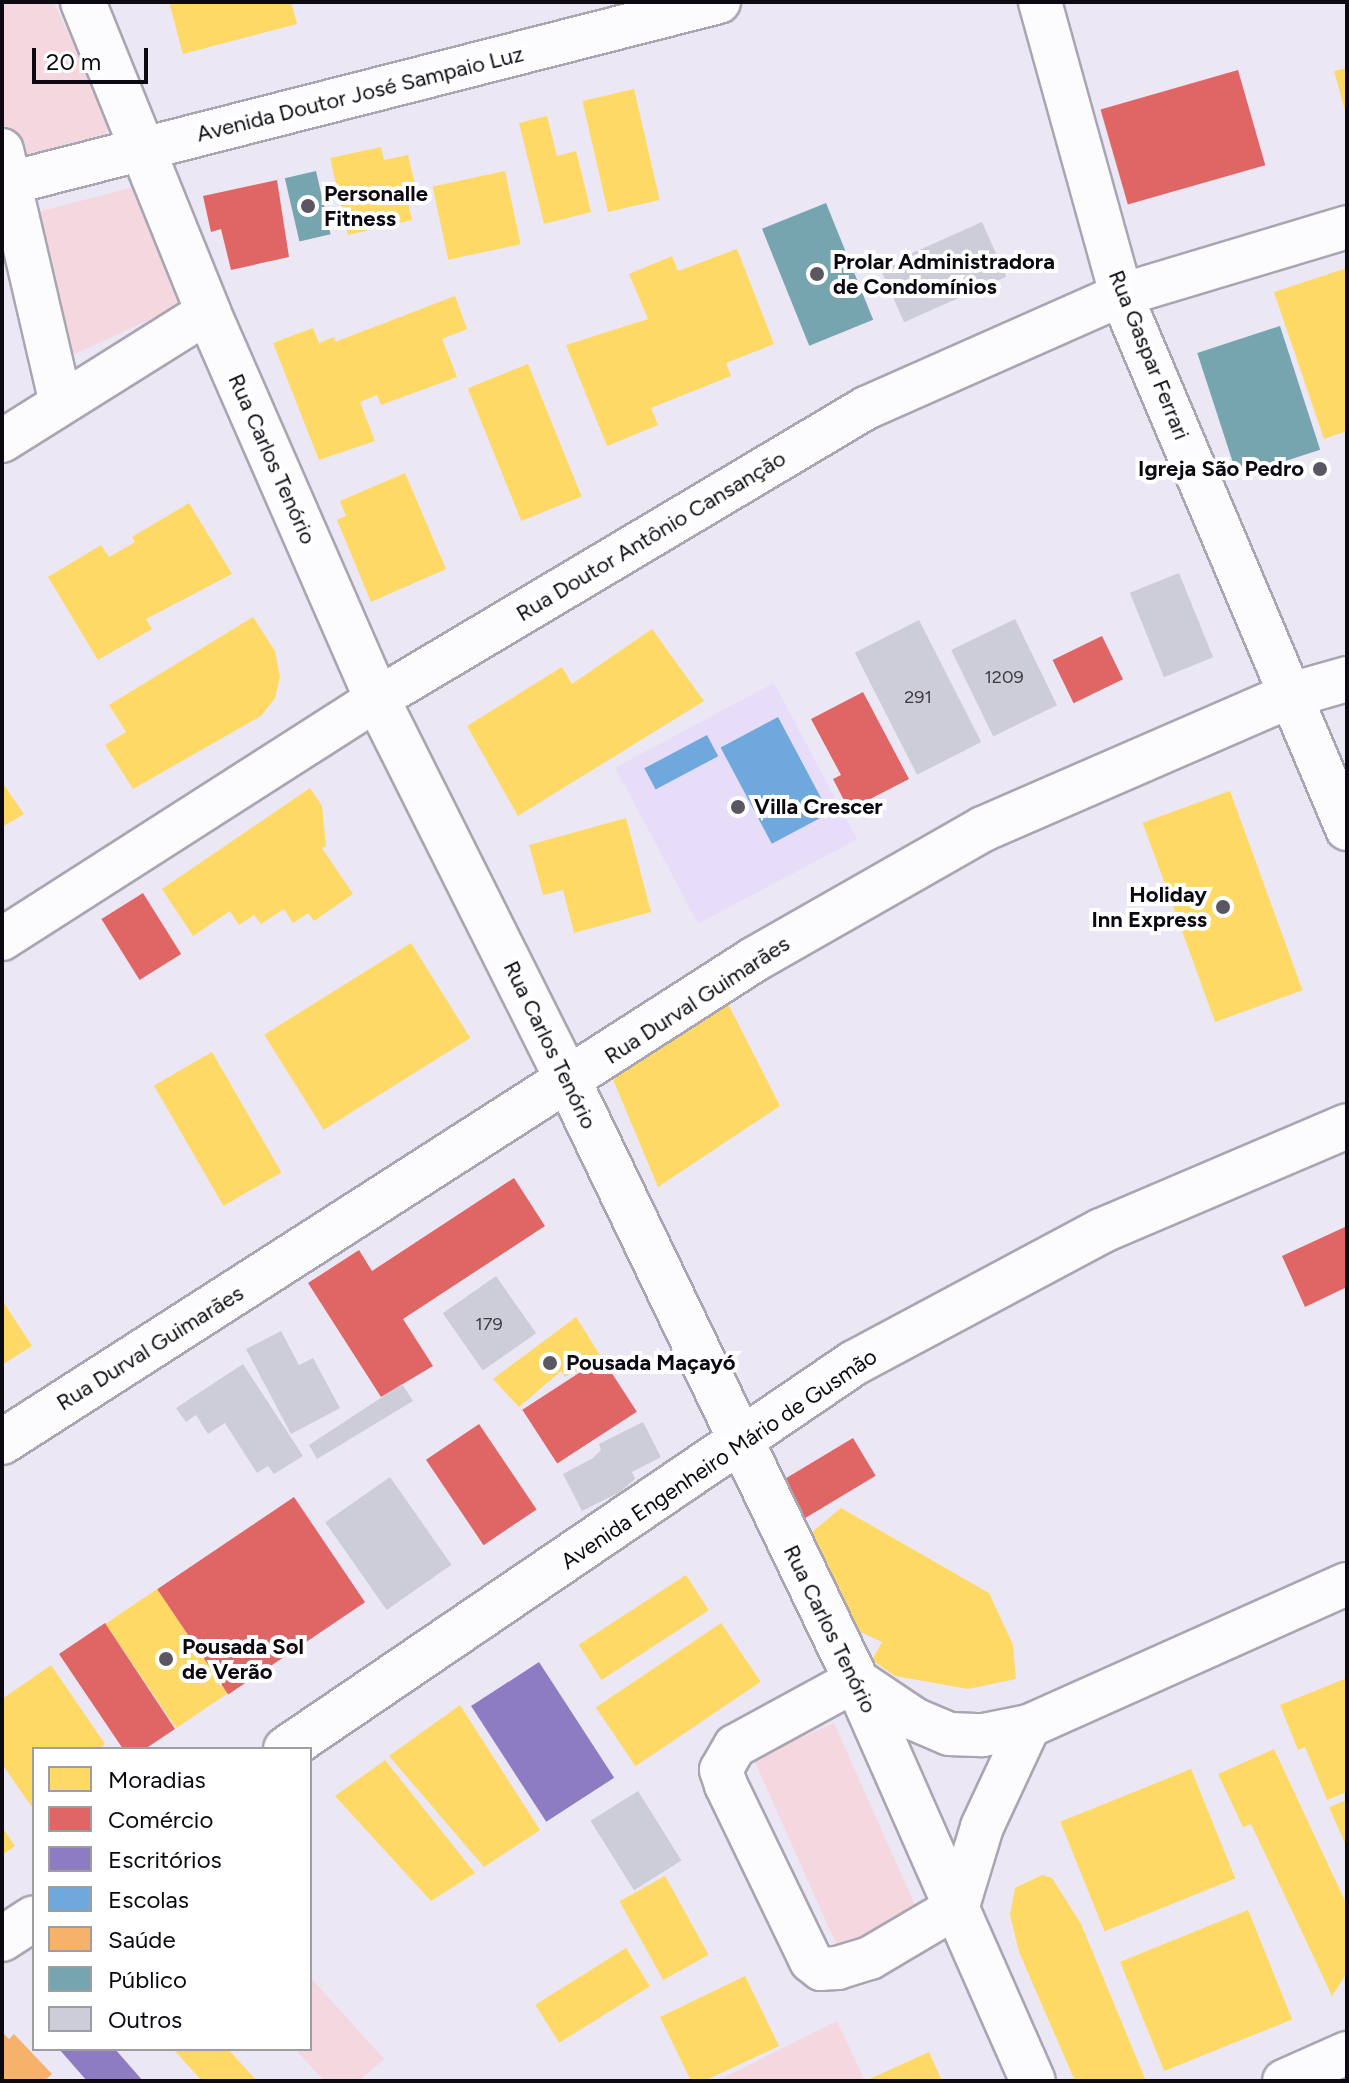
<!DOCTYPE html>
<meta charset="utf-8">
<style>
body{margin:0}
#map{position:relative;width:1349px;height:2083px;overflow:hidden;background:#ece7f5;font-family:Figtree,sans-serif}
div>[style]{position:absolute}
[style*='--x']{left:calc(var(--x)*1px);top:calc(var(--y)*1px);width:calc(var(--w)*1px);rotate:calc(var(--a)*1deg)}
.built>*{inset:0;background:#e7ddf9;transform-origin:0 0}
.green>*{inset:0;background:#f5d7e0;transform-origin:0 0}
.homes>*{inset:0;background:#ffd966;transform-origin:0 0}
.shops>*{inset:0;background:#e06666;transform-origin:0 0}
.offices>*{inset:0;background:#8e7cc3;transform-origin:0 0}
.schools>*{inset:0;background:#6fa8dc;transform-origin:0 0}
.health>*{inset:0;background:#f6b26b}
.public>*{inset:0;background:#76a5af;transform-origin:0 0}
.building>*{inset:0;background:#cdcdd9;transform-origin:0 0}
.roads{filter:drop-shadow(2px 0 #a9a5b1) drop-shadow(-2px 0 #a9a5b1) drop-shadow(0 2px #a9a5b1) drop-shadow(0 -2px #a9a5b1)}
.minor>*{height:42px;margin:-21px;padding:0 21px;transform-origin:21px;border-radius:21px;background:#fcfbfe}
.tertiary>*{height:44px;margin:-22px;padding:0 22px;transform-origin:22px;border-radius:22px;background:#fcfbfe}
.dots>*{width:22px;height:22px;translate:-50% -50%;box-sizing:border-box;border:4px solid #fff;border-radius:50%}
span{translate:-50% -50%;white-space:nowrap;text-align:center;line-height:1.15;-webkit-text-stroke:8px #fff;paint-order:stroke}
.number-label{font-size:18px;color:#3d3a44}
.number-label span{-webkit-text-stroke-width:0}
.street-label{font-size:22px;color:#0d0913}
.poi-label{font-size:22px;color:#0d0913;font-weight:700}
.left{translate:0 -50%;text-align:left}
.right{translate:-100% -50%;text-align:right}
.frame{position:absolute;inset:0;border:4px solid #0d0913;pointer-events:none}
.legend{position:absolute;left:32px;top:1747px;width:280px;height:304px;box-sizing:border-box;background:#fff;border:2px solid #9e9da1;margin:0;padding:10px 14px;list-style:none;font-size:24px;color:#0d0913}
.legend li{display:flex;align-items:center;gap:16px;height:40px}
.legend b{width:40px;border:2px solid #9e9da1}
.scale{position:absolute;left:32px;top:48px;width:116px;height:36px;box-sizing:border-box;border:4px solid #0d0913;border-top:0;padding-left:10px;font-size:24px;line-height:28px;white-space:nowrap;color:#0d0913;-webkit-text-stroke:6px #fff;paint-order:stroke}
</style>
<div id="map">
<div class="built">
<div style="left:774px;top:683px;width:177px;height:180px;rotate:62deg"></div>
</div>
<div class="green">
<div style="clip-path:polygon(2px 2px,53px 2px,112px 121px,104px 136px,65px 157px,31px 161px,11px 153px,2px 116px)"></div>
<div style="clip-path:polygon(134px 187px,181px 305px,60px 361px,26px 215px)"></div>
<div style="left:834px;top:1723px;width:207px;height:88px;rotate:66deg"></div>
<div style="clip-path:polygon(310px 1977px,384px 2059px,359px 2081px,324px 2081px,295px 2049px,310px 2049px)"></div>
<div style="clip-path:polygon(837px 2021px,865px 2081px,717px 2081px)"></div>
</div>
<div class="homes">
<div style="clip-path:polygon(169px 2px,291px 2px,297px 24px,183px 54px)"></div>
<div style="clip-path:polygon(1347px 68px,1347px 114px,1346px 114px,1334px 71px)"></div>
<div style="left:634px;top:89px;width:114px;height:53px;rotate:77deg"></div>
<div style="clip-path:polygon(547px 116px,557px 156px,576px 151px,591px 212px,544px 224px,519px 123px)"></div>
<div style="clip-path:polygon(381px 147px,384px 160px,408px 155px,418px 197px,407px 199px,412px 220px,348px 235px,330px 158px)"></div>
<div style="left:505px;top:171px;width:75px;height:74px;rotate:78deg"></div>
<div style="clip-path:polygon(737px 249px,774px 344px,726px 363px,731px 376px,651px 408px,658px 425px,607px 446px,566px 345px,648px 319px,629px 274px,672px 256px,678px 271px)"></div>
<div style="clip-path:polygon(1347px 268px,1347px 431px,1324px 439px,1274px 292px)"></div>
<div style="clip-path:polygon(455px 296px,467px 329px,442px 339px,457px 377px,381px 405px,377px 395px,360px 402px,375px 441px,319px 460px,273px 343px,313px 328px,319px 343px,334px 337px,335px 342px)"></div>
<div style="left:528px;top:364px;width:143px;height:65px;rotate:68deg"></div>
<div style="clip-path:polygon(405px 473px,446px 569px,371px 602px,337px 520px,346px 516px,340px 501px)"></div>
<div style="clip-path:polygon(189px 503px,232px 574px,146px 619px,152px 629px,98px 660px,48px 577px,101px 545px,109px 557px,135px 542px,132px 537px)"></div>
<div style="clip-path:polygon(253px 617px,275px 651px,280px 677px,275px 698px,261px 716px,133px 789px,105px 745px,126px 732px,109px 705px)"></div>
<div style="clip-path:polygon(652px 629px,704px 701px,518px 816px,467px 726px,562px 667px,572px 684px)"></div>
<div style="clip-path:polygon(2px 782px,24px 814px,2px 827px)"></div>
<div style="clip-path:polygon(310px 788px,322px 806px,326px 846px,322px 848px,353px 894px,314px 921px,308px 913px,293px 923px,284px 909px,261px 924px,254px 915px,239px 925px,230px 911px,193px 936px,162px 889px)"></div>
<div style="left:1230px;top:791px;width:212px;height:93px;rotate:70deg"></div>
<div style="clip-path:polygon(626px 818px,651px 912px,574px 933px,563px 890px,543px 895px,529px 845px)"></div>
<div style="left:411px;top:943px;width:112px;height:173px;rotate:58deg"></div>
<div style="clip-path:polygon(722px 992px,780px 1106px,658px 1187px,607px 1065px)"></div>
<div style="left:212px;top:1052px;width:139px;height:67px;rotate:60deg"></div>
<div style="clip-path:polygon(2px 1300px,32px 1346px,2px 1365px)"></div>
<div style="clip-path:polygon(576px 1317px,600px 1355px,565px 1377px,561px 1371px,519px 1407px,493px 1379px)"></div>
<div style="clip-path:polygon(841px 1508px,989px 1593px,1013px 1645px,1016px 1679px,968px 1689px,895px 1676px,872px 1660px,882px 1642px,850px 1627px,805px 1538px)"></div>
<div style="left:686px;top:1575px;width:42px;height:128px;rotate:57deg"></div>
<div style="left:157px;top:1589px;width:126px;height:62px;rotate:56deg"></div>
<div style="left:721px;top:1623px;width:71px;height:151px;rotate:56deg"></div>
<div style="clip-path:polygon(51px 1665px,105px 1744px,100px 1749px,34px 1749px,34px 1810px,2px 1764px,2px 1699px)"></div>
<div style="clip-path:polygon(1347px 1678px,1347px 1792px,1327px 1800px,1305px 1747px,1298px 1750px,1280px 1705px)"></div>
<div style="clip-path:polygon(460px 1705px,540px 1830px,484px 1867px,389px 1756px)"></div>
<div style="clip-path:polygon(1274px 1749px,1347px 1905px,1347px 1973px,1332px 1996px,1251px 1824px,1243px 1827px,1218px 1774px)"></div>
<div style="clip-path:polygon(385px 1760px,475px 1873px,431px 1901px,335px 1796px)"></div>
<div style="left:1191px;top:1769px;width:118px;height:141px;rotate:68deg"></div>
<div style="clip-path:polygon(1347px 1800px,1347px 1848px,1329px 1807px)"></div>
<div style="clip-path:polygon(2px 1827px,15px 1846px,2px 1855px)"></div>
<div style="clip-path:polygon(1042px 1875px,1052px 1878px,1081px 1924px,1146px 2081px,1075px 2081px,1019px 1952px,1010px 1915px,1015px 1888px)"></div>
<div style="left:665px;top:1876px;width:90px;height:52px;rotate:61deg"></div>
<div style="left:1248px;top:1910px;width:118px;height:138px;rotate:68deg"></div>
<div style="left:626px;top:1948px;width:45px;height:107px;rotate:58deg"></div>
<div style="clip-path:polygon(745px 1976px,779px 2046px,704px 2081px,691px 2081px,660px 2017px)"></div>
<div style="clip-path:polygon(173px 2049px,228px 2049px,257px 2081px,202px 2081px)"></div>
<div style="clip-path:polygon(929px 2052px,942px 2081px,865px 2081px)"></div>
</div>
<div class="shops">
<div style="left:1238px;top:70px;width:99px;height:143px;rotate:74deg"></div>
<div style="clip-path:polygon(277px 180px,289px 257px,231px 270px,221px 229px,211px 232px,203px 196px)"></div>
<div style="left:1102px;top:636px;width:48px;height:55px;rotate:64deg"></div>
<div style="clip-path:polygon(863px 692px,909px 779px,849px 810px,833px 779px,841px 775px,811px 719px)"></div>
<div style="left:143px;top:893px;width:72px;height:49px;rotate:58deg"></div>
<div style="clip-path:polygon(514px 1178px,545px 1226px,403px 1319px,433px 1366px,381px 1397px,308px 1283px,359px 1250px,372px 1271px)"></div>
<div style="clip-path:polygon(1347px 1226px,1347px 1287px,1305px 1307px,1282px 1256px)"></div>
<div style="left:602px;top:1358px;width:64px;height:95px;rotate:57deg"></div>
<div style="left:479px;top:1424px;width:103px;height:64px;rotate:56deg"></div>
<div style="left:853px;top:1438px;width:44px;height:100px;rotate:59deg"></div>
<div style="left:294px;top:1497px;width:127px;height:165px;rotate:56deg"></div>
<div style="clip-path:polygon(105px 1623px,175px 1729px,145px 1749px,123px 1749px,59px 1654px)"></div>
</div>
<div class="offices">
<div style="left:539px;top:1662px;width:138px;height:81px;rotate:57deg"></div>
<div style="clip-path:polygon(59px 2049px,115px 2049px,143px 2081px,87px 2081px)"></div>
</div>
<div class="schools">
<div style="left:778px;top:717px;width:109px;height:65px;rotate:62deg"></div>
<div style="left:707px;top:735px;width:24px;height:71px;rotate:62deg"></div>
</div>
<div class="health">
<div style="clip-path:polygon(2px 2032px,9px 2039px,14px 2034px,52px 2074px,44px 2081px,2px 2081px)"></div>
</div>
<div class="public">
<div style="left:316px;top:171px;width:65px;height:32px;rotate:77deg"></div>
<div style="left:826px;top:203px;width:126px;height:69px;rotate:68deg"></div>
<div style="left:1280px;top:326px;width:130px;height:87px;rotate:72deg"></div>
</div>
<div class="building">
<div style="left:982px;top:222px;width:60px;height:112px;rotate:66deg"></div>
<div style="left:1179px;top:573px;width:91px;height:53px;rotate:68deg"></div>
<div style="left:1015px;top:619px;width:96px;height:71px;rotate:64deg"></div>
<div style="left:919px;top:620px;width:137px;height:72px;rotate:63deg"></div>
<div style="left:496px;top:1276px;width:70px;height:65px;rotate:55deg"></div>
<div style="clip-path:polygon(281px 1331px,299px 1365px,313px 1358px,340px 1408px,291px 1434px,246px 1349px)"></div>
<div style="clip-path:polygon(243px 1364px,303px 1456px,274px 1474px,268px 1466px,257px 1473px,225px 1423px,208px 1434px,196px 1415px,186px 1422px,176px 1408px)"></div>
<div style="clip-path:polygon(402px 1384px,413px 1401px,317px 1459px,309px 1445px)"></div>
<div style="clip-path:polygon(643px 1422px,661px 1457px,632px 1472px,635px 1479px,620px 1492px,582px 1511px,563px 1474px,593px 1458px,601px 1450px,599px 1444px)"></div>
<div style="left:390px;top:1477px;width:107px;height:79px;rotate:55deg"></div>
<div style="left:638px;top:1791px;width:82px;height:56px;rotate:58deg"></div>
</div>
<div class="roads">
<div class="minor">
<div style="--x:1040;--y:2;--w:304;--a:74.5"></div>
<div style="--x:1121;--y:295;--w:580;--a:67.06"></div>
<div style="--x:2;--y:150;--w:260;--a:76.9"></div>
<div style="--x:2;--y:185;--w:740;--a:-14.32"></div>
<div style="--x:2;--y:441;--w:243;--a:-32.1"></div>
<div style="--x:2;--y:939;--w:445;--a:-32.6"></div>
<div style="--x:377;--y:699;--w:569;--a:-30.76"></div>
<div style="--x:866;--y:408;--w:279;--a:-23.9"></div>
<div style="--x:1121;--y:295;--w:236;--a:-16.7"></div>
<div style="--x:1029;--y:1726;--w:111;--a:115"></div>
<div style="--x:982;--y:1827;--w:83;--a:106.9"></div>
<div style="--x:958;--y:1906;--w:102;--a:149.4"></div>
<div style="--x:870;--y:1958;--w:34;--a:163"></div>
<div style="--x:838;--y:1968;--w:17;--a:177"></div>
<div style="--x:821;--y:1969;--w:13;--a:-141"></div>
<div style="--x:811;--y:1961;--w:195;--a:-115.8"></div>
<div style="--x:726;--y:1785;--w:16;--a:-108"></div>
<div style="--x:721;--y:1770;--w:28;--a:-60"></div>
<div style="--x:735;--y:1746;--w:138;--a:-28.6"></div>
<div style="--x:856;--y:1680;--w:70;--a:33.9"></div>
<div style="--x:914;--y:1719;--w:38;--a:23"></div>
<div style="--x:949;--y:1734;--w:34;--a:2"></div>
<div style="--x:983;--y:1735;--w:47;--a:-11.1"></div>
<div style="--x:1029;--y:1726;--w:348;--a:-24.1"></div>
<div style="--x:1284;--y:2081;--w:69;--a:-24"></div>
</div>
<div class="tertiary">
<div style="--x:83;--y:2;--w:334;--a:68"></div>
<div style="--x:208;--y:312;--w:422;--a:66.4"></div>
<div style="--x:377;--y:699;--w:428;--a:63.4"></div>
<div style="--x:569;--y:1082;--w:663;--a:64.36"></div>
<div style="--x:856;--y:1680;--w:438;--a:66.2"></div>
<div style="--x:2;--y:1442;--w:895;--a:-32.68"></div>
<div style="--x:755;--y:959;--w:262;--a:-29.7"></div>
<div style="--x:983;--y:829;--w:336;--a:-23.5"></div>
<div style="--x:1291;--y:695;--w:58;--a:-15.9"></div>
<div style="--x:286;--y:1749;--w:687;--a:-34.2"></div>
<div style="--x:854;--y:1363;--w:280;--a:-28.1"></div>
<div style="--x:1101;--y:1231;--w:267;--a:-23.1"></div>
<div style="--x:2;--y:1939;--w:38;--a:-33"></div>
</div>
</div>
<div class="dots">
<div style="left:308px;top:206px;background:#5b5762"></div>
<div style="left:817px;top:274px;background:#5b5762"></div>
<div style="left:1320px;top:469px;background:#5b5762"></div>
<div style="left:738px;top:807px;background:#5b5762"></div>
<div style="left:1223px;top:907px;background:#5b5762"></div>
<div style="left:550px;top:1363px;background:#5b5762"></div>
<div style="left:166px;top:1659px;background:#5b5762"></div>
</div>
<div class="number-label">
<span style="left:1004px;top:677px">1209</span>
<span style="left:918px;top:697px">291</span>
<span style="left:489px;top:1324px">179</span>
</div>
<div class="street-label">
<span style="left:360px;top:94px;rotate:-14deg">Avenida Doutor José Sampaio Luz</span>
<span style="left:1149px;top:355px;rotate:68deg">Rua Gaspar Ferrari</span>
<span style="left:272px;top:459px;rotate:66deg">Rua Carlos Tenório</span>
<span style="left:651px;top:536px;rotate:-31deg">Rua Doutor Antônio Cansanção</span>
<span style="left:697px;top:1000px;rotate:-33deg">Rua Durval Guimarães</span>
<span style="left:550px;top:1045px;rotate:64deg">Rua Carlos Tenório</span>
<span style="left:150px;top:1348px;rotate:-32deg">Rua Durval Guimarães</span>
<span style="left:719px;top:1459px;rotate:-34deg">Avenida Engenheiro Mário de Gusmão</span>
<span style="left:830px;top:1629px;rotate:64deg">Rua Carlos Tenório</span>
</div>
<div class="poi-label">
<span class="left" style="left:324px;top:206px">Personalle<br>Fitness</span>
<span class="left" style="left:833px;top:274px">Prolar Administradora<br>de Condomínios</span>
<span class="right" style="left:1304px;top:469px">Igreja São Pedro</span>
<span class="left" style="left:754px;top:807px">Villa Crescer</span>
<span class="right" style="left:1207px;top:907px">Holiday<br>Inn Express</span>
<span class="left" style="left:566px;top:1363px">Pousada Maçayó</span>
<span class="left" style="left:182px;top:1659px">Pousada Sol<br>de Verão</span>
</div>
<div class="frame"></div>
<ul class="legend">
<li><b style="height:22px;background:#ffd966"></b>Moradias</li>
<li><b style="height:22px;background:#e06666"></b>Comércio</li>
<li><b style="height:22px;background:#8e7cc3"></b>Escritórios</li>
<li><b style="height:22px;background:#6fa8dc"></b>Escolas</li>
<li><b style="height:22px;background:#f6b26b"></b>Saúde</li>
<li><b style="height:22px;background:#76a5af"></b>Público</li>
<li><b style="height:22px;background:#cdcdd9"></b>Outros</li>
</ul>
<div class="scale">20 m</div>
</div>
